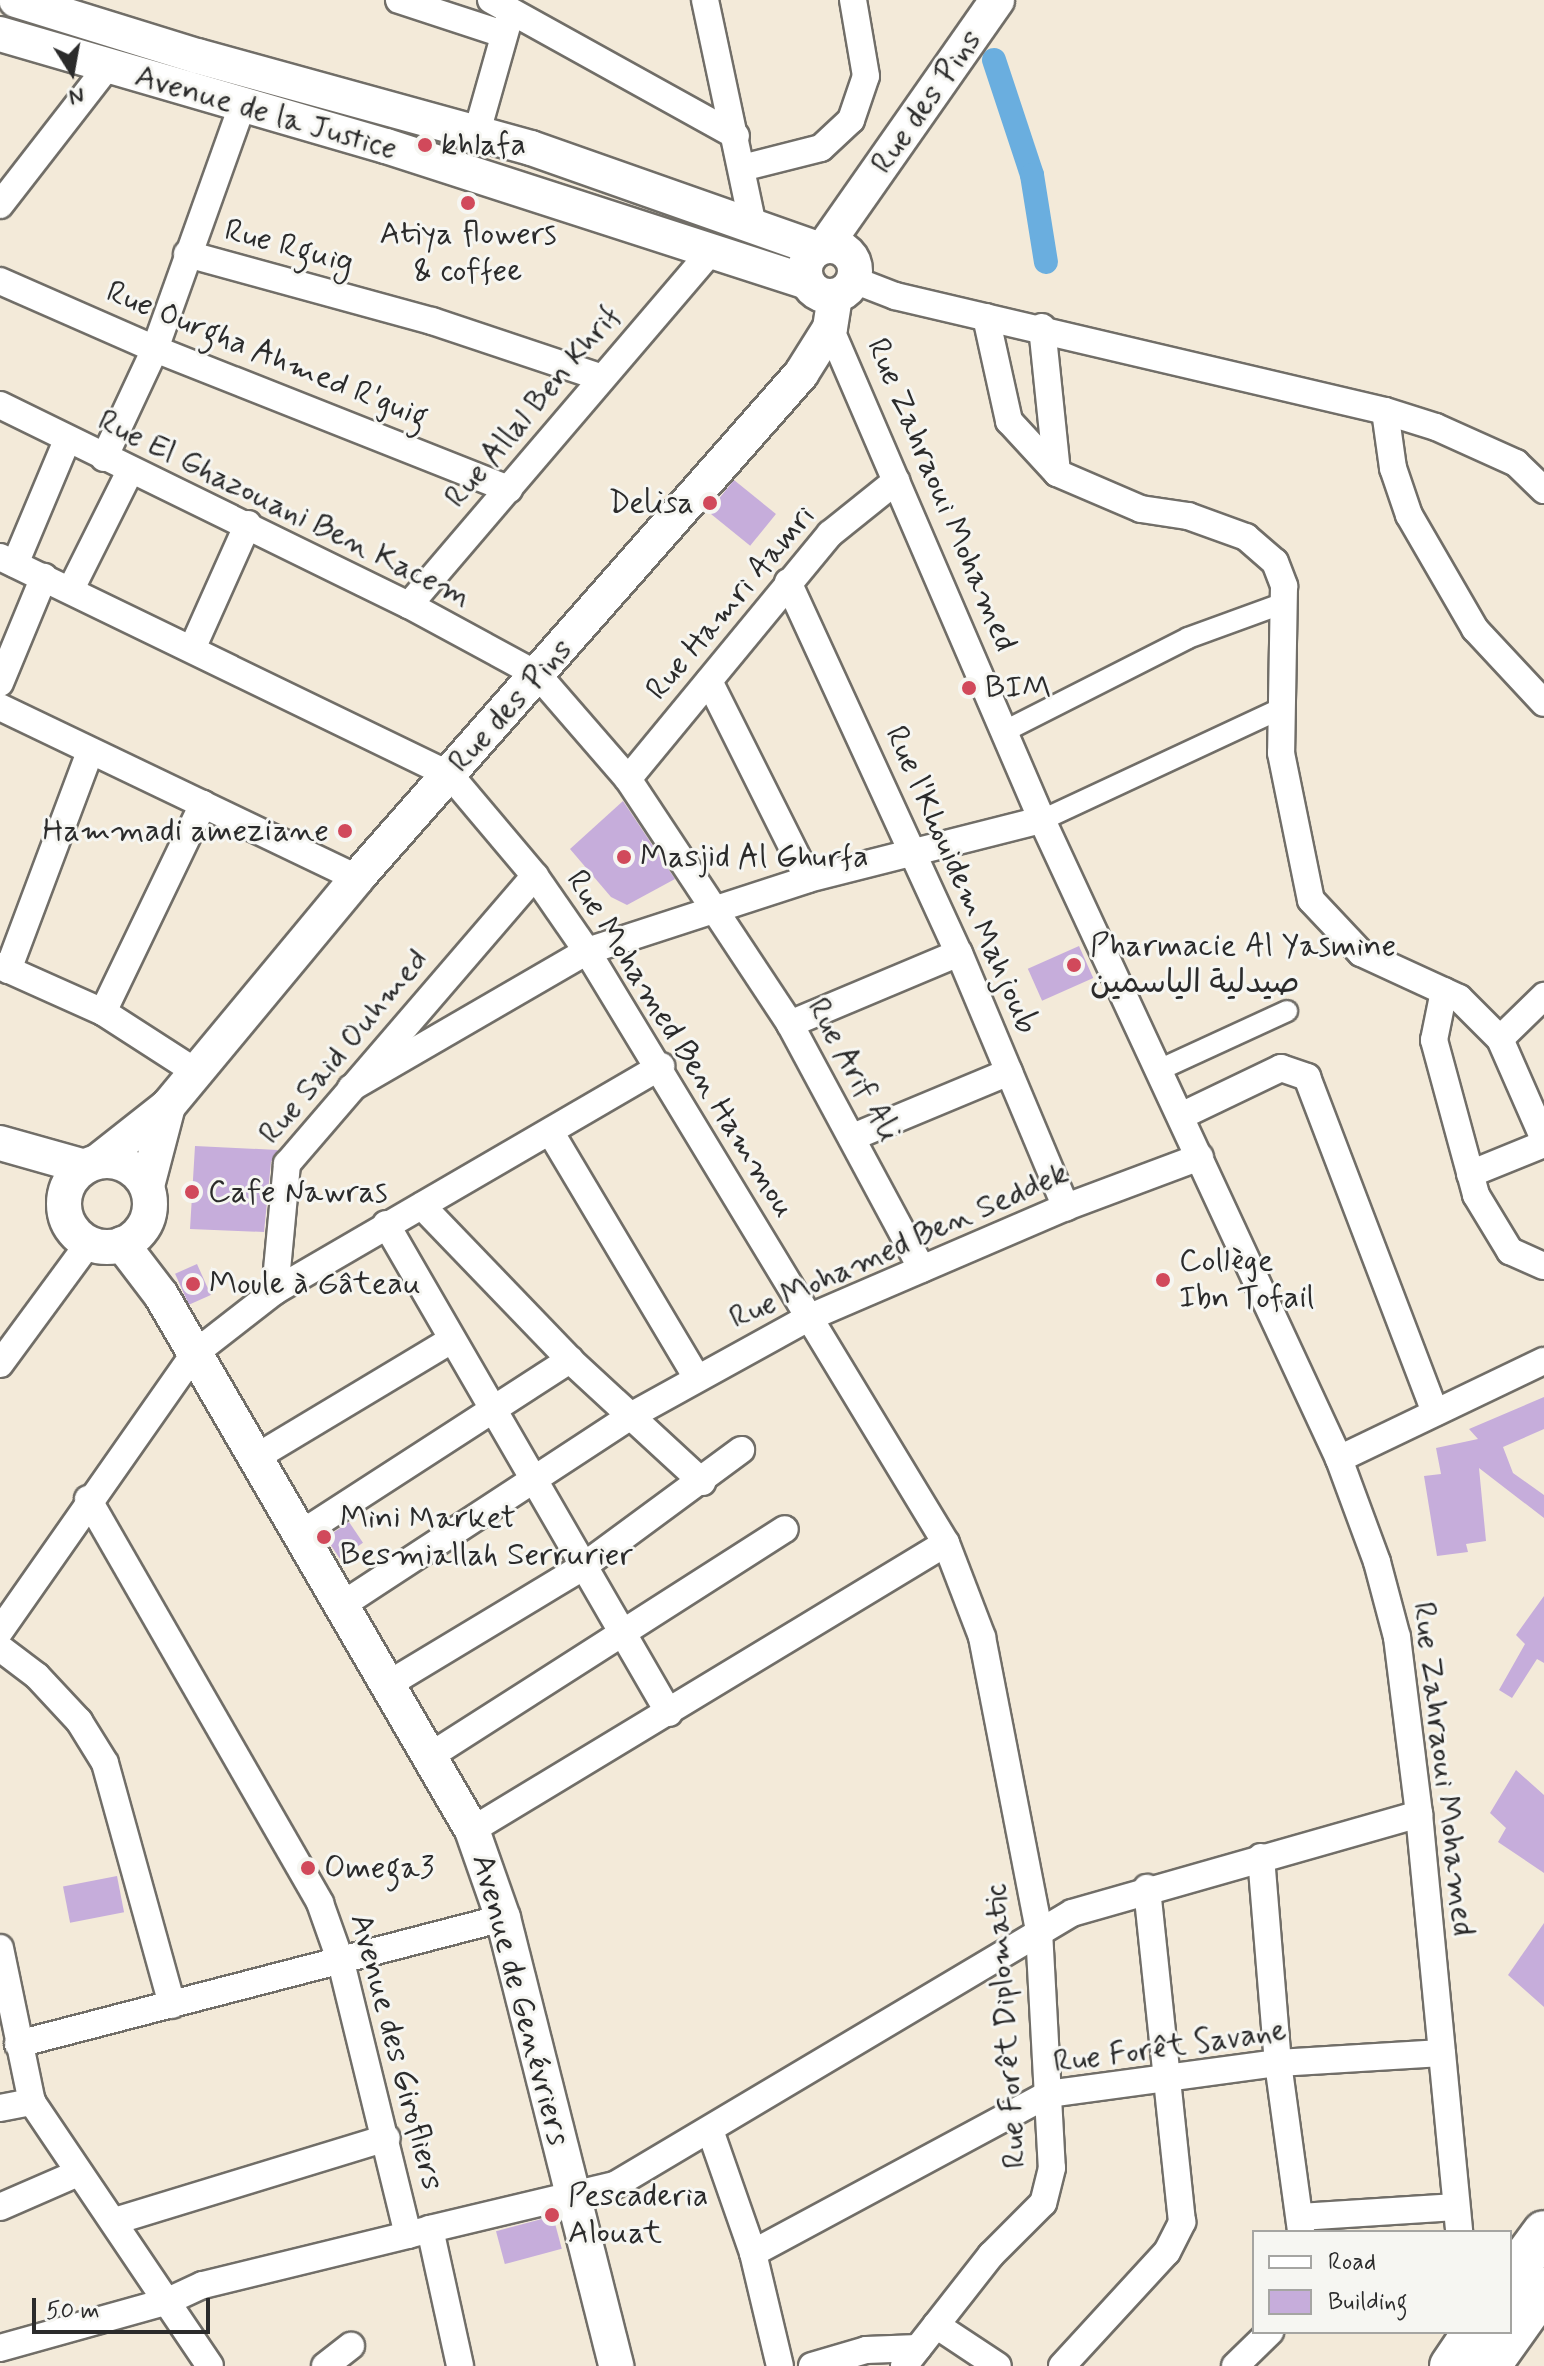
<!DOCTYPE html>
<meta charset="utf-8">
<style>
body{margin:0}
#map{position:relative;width:1544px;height:2366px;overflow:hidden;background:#f3ead9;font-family:Mynerve,"Playpen Sans Arabic",sans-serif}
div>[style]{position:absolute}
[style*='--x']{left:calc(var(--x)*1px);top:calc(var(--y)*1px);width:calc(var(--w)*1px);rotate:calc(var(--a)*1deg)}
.canal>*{height:24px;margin:-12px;padding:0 12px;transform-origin:12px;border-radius:12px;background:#6aaedf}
.building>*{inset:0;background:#c6addb;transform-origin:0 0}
.roads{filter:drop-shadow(2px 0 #716e68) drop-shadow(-2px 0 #716e68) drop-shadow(0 2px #716e68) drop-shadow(0 -2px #716e68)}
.pedestrian>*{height:20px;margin:-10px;padding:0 10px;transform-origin:10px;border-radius:10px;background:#fff}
.minor>*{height:26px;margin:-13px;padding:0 13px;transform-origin:13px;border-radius:13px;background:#fff}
.tertiary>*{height:34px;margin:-17px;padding:0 17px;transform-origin:17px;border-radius:17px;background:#fff}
.tertiary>.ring{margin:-17px;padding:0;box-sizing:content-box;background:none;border:34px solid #fff;border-radius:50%}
.primary>*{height:42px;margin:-21px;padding:0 21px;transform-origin:21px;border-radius:21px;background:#fff}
.dots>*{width:22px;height:22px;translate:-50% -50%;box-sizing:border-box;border:4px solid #f6f6f2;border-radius:50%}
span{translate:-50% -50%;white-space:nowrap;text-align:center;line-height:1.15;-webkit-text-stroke:6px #f6f6f2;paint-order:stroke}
.street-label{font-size:32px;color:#2b2b2b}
.poi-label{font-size:32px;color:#2b2b2b}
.left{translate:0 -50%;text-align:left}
.right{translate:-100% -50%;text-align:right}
.legend{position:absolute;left:1252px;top:2230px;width:260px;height:104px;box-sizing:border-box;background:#f6f6f2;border:2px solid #a5a5a2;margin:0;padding:10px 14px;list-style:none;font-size:24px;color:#2b2b2b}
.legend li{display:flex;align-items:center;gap:16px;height:40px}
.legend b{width:40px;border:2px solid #a5a5a2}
.north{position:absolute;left:32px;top:32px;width:80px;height:80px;-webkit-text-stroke:6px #f6f6f2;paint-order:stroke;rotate:169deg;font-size:22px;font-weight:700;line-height:32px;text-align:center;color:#2b2b2b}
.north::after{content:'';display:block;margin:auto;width:28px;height:36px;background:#2b2b2b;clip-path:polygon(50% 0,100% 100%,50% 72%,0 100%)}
.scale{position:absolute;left:32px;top:2298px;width:178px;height:36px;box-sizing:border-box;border:4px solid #2b2b2b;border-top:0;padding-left:10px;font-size:24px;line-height:28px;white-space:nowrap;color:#2b2b2b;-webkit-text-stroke:6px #f6f6f2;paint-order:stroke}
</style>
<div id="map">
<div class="canal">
<div style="--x:994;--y:60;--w:121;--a:71.7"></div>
<div style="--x:1032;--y:175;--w:88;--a:80.9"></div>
</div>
<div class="building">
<div style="left:734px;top:480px;width:54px;height:41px;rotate:39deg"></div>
<div style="clip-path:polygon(623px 801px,675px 879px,627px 905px,611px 897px,570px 849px)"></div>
<div style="left:1079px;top:946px;width:35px;height:56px;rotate:66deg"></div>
<div style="clip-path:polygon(195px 1146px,278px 1150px,271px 1162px,264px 1232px,190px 1229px)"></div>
<div style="left:197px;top:1264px;width:34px;height:24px;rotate:66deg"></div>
<div style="clip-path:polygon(1544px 1397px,1544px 1429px,1503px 1447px,1513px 1473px,1544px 1495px,1544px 1518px,1479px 1468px,1486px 1541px,1466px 1544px,1468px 1552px,1437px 1556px,1424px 1476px,1441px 1474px,1436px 1448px,1478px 1439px,1469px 1429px)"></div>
<div style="left:349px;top:1522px;width:25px;height:28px;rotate:56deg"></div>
<div style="clip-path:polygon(1544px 1596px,1544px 1663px,1537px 1659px,1512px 1698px,1499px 1690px,1525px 1644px,1516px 1635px)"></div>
<div style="clip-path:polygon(1516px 1770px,1544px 1795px,1544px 1873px,1498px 1842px,1506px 1828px,1490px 1813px)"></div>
<div style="left:117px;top:1876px;width:37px;height:55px;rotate:79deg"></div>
<div style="clip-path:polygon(1544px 1923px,1544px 2007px,1508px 1975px)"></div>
<div style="left:553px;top:2216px;width:34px;height:59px;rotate:75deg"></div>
</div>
<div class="roads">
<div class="pedestrian">
<div style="--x:1005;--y:731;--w:205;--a:-26.9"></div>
<div style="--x:1188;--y:638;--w:102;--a:-20"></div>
<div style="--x:1042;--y:820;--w:265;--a:-25"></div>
<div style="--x:1159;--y:1070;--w:141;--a:-24.7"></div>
</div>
<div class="minor">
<div style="--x:399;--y:0;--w:109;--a:18.1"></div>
<div style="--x:491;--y:0;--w:280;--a:29"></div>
<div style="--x:705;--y:0;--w:230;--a:78"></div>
<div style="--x:477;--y:132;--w:125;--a:-74.2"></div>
<div style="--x:742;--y:168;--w:81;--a:-14.2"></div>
<div style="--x:821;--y:148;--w:41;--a:-43"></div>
<div style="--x:851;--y:120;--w:46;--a:-71.2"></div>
<div style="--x:866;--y:76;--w:77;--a:-99.7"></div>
<div style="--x:0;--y:205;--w:175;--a:-52.2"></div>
<div style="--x:187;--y:254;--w:254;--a:15.3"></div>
<div style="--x:432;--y:321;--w:179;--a:18.5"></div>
<div style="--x:854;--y:280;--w:44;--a:21.3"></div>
<div style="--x:895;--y:296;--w:503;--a:13.21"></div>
<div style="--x:1385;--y:411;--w:53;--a:17.4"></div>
<div style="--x:1436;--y:427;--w:88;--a:24.2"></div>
<div style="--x:1516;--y:463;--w:39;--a:44"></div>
<div style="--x:0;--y:281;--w:169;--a:23.7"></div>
<div style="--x:155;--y:349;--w:381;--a:21.6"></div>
<div style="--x:986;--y:317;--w:107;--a:77.5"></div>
<div style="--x:1009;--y:421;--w:71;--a:47.3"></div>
<div style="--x:1057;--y:473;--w:91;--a:23.2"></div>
<div style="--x:1141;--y:509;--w:48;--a:8.5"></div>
<div style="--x:1188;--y:516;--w:62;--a:19.9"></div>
<div style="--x:1246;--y:537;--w:38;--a:41"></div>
<div style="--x:1275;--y:562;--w:26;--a:69"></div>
<div style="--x:1284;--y:586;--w:167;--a:91"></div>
<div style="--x:1281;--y:753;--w:150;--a:78.5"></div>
<div style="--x:1311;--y:900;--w:73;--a:46.7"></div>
<div style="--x:1361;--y:953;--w:108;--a:24.7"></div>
<div style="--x:1459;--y:998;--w:58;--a:45"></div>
<div style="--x:1500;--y:1039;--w:109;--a:66.3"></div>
<div style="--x:1042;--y:327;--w:147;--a:84.1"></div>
<div style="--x:830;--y:328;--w:536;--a:66.69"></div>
<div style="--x:1042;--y:820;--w:705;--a:65.07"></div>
<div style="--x:1339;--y:1459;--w:110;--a:69.7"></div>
<div style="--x:1377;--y:1562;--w:78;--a:75.1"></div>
<div style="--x:1397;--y:1637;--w:178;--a:82.9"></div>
<div style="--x:1419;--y:1814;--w:420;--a:84.5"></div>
<div style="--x:0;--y:405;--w:455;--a:26.1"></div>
<div style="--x:409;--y:605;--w:147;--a:28.5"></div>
<div style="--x:538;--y:675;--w:138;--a:49.1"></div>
<div style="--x:628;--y:779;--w:294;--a:56.5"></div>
<div style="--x:790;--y:1024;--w:278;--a:61.7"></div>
<div style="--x:1385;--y:411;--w:58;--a:82"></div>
<div style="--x:1393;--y:468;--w:50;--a:71.2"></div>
<div style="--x:1409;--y:515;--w:132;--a:59.9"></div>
<div style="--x:1475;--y:629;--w:101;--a:47"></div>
<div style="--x:104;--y:458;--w:120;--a:-64.9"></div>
<div style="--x:155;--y:349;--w:258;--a:-70.3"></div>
<div style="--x:0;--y:557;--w:500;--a:25.85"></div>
<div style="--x:450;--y:775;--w:132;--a:49.9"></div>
<div style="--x:535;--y:876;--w:91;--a:55.3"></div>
<div style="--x:587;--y:951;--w:692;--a:58.77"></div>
<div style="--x:946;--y:1543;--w:101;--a:69"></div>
<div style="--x:982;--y:1637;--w:299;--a:79"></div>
<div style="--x:1039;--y:1931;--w:237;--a:86.9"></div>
<div style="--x:1052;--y:2168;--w:36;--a:104"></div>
<div style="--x:1043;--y:2203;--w:74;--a:135"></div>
<div style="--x:991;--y:2255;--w:141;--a:128.1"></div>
<div style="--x:15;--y:564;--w:134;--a:-67.2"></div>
<div style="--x:788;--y:582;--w:409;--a:65.3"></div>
<div style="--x:959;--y:953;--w:276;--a:67.2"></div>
<div style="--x:71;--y:589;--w:132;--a:-63.4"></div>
<div style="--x:409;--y:605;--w:463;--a:-49.5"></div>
<div style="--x:192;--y:649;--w:137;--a:-65.9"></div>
<div style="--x:709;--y:681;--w:221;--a:63.4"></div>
<div style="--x:0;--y:683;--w:115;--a:-67.5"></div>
<div style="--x:0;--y:707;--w:396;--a:25.6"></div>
<div style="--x:628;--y:779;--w:318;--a:-50.5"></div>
<div style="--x:830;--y:534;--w:85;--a:-38.8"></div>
<div style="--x:0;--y:966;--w:113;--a:24.1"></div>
<div style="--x:103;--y:1012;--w:107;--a:32.8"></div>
<div style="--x:8;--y:970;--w:233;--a:-69.4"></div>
<div style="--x:1444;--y:991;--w:50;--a:101.5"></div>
<div style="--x:1434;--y:1040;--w:161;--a:74.8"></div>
<div style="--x:1476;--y:1195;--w:66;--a:58.7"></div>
<div style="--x:1510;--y:1251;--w:37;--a:24"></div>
<div style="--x:103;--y:1012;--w:231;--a:-64.3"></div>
<div style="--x:790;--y:1024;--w:183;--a:-22.8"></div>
<div style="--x:1500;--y:1039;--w:62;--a:-44.3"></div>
<div style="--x:351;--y:1088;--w:273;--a:-30.1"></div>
<div style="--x:587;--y:951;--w:232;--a:-18"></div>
<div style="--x:808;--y:879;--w:241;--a:-14.2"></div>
<div style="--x:1181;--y:1116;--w:111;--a:-25.6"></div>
<div style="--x:1281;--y:1068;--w:28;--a:19"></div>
<div style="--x:1307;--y:1077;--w:359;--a:69.1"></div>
<div style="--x:551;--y:1133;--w:285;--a:59.2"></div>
<div style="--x:853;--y:1137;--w:169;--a:-22.6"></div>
<div style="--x:1470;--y:1174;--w:80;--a:-22.1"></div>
<div style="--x:422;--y:1206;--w:214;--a:46.1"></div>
<div style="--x:570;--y:1360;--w:180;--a:42.7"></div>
<div style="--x:386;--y:1224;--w:565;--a:59.94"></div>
<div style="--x:275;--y:1291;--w:128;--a:-84.6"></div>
<div style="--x:287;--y:1164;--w:380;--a:-49.3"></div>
<div style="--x:0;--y:1364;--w:150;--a:-53.7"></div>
<div style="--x:255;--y:1458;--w:227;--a:-31"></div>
<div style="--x:1339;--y:1459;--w:227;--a:-25.6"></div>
<div style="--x:88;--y:1499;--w:466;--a:60.1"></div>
<div style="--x:320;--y:1903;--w:63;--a:70.4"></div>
<div style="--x:341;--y:1962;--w:281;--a:76.2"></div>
<div style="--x:408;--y:2235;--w:23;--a:-15"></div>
<div style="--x:430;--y:2229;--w:140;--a:77.6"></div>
<div style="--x:299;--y:1535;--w:323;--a:-32.9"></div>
<div style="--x:342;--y:1605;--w:349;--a:-33.2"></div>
<div style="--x:634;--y:1414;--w:199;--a:-28.9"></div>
<div style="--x:808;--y:1318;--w:281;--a:-23.3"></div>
<div style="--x:1066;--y:1207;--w:143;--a:-20.5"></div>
<div style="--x:0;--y:1631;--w:338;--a:-55"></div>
<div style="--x:194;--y:1354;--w:103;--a:-37.9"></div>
<div style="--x:275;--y:1291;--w:447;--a:-30.2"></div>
<div style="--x:0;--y:1648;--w:46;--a:37.1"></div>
<div style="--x:37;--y:1676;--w:62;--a:47"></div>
<div style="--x:79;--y:1721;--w:49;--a:58.2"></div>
<div style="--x:105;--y:1763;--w:251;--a:74.5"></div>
<div style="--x:387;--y:1685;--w:227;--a:-31.1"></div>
<div style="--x:581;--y:1568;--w:199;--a:-36.4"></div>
<div style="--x:430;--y:1756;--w:421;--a:-32.6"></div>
<div style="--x:472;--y:1830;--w:554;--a:-31.19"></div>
<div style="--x:1261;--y:1857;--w:207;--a:85.3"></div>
<div style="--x:1278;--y:2063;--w:171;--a:82.2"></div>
<div style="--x:0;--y:1948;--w:157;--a:78.3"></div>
<div style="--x:32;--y:2102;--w:318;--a:56"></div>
<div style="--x:18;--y:2044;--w:501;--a:-14.56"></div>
<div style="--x:0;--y:2108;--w:33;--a:-11"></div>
<div style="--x:710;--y:2130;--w:130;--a:70.7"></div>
<div style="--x:753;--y:2253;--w:116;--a:76.6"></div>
<div style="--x:0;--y:2207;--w:83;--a:-23.5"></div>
<div style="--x:1301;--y:2217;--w:154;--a:-3.7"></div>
<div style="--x:115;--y:2221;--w:284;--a:-17"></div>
<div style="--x:430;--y:2229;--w:190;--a:-13.4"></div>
<div style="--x:615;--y:2185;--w:532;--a:-30.76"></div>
<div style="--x:1072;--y:1913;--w:361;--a:-15.9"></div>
<div style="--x:753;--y:2253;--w:335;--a:-28.3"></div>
<div style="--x:1048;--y:2094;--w:232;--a:-7.7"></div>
<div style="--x:1278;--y:2063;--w:164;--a:-3.5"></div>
<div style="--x:936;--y:2325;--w:74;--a:33.5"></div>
<div style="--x:0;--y:2348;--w:174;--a:-15.6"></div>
<div style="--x:168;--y:2301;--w:38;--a:-25"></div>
<div style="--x:203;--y:2285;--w:211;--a:-13.7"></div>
<div style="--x:325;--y:2366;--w:33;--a:-38"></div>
<div style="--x:812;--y:2366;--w:56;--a:-16.5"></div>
<div style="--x:866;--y:2350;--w:52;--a:-2.2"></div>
<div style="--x:1062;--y:2366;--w:155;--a:-47.4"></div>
<div style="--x:1167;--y:2252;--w:34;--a:-63"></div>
<div style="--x:1182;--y:2222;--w:336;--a:-96"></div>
<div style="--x:1235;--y:2366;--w:49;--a:-44.2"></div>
</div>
<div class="tertiary">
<div style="--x:16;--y:0;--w:189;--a:17.2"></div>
<div style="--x:197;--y:56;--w:346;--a:15.4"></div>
<div style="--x:531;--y:148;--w:304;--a:19.4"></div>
<div style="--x:0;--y:34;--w:402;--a:16.2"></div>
<div style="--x:386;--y:146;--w:442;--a:17.9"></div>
<div class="ring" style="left:805px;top:246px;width:16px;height:16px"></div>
<div style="--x:825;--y:246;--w:300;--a:-55"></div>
<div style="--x:0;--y:1143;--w:88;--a:15.8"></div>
<div class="ring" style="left:64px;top:1161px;width:52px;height:52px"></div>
<div style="--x:97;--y:1162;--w:90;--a:-38.3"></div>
<div style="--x:168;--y:1106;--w:296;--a:-50.3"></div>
<div style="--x:357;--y:878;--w:672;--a:-48.62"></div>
<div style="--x:801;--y:374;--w:54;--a:-57.8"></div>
<div style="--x:830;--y:328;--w:32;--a:-81"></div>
<div style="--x:147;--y:1186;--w:83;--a:-75.3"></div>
<div style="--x:122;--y:1244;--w:64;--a:52.6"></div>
<div style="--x:161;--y:1295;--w:619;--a:59.83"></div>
<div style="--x:472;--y:1830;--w:93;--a:70.6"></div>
<div style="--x:503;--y:1918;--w:462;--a:75.8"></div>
</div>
<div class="primary">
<div style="--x:1510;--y:2278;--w:57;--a:-53.5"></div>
<div style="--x:1451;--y:2366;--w:41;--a:-55.9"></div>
<div style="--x:1489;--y:2366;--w:95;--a:-54.5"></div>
</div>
</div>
<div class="dots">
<div style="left:425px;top:145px;background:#d1495b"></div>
<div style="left:468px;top:203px;background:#d1495b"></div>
<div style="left:710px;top:503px;background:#d1495b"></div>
<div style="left:969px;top:688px;background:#d1495b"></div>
<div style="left:345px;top:831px;background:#d1495b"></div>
<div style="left:624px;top:857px;background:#d1495b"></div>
<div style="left:1074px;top:965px;background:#d1495b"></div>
<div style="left:192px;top:1192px;background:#d1495b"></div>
<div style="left:1163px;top:1280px;background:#d1495b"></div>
<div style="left:193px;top:1284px;background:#d1495b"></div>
<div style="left:324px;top:1537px;background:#d1495b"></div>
<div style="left:308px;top:1868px;background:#d1495b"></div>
<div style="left:552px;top:2215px;background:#d1495b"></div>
</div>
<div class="street-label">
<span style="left:927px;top:102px;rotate:-55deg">Rue des Pins</span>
<span style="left:266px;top:113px;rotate:16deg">Avenue de la Justice</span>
<span style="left:289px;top:247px;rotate:15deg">Rue Rguig</span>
<span style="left:267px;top:355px;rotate:22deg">Rue Ourgha Ahmed R'guig</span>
<span style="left:533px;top:407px;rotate:-50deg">Rue Allal Ben Khrif</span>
<span style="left:941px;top:495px;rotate:67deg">Rue Zahraoui Mohamed</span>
<span style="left:284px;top:509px;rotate:26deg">Rue El Ghazouani Ben Kacem</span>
<span style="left:731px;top:603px;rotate:-50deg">Rue Hamri Aamri</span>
<span style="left:511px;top:706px;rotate:-48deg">Rue des Pins</span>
<span style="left:961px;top:880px;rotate:66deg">Rue l'Khouidem Mahjoub</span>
<span style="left:680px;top:1044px;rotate:58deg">Rue Mohamed Ben Hammou</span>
<span style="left:344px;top:1047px;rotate:-50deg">Rue Said Ouhmed</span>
<span style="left:853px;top:1070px;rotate:61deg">Rue Arif Ali</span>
<span style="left:899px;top:1246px;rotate:-24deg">Rue Mohamed Ben Seddek</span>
<span style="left:1443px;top:1769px;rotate:83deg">Rue Zahraoui Mohamed</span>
<span style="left:520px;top:2000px;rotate:75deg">Avenue de Genévriers</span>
<span style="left:1006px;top:2026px;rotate:-94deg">Rue Forêt Diplomatic</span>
<span style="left:1170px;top:2047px;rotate:-8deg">Rue Forêt Savane</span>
<span style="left:396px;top:2052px;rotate:75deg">Avenue des Girofliers</span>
</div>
<div class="poi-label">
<span class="left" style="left:441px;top:145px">khlafa</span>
<span style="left:468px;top:253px">Atiya flowers<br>&amp; coffee</span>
<span class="right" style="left:694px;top:503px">Delisa</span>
<span class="left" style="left:985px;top:688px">BIM</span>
<span class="right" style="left:329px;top:831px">Hammadi ameziane</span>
<span class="left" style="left:640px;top:857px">Masjid Al Ghurfa</span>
<span class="left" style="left:1090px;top:965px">Pharmacie Al Yasmine<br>صيدلية الياسمين</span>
<span class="left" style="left:208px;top:1192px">Cafe Nawras</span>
<span class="left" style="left:1179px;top:1280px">Collège<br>Ibn Tofail</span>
<span class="left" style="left:209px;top:1284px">Moule à Gâteau</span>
<span class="left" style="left:340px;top:1537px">Mini Market<br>Besmiallah Serrurier</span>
<span class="left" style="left:324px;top:1868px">Omega3</span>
<span class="left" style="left:568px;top:2215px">Pescaderia<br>Alouat</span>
</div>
<ul class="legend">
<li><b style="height:10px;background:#fff"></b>Road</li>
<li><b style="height:22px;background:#c6addb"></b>Building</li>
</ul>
<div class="north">N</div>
<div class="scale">50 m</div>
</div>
